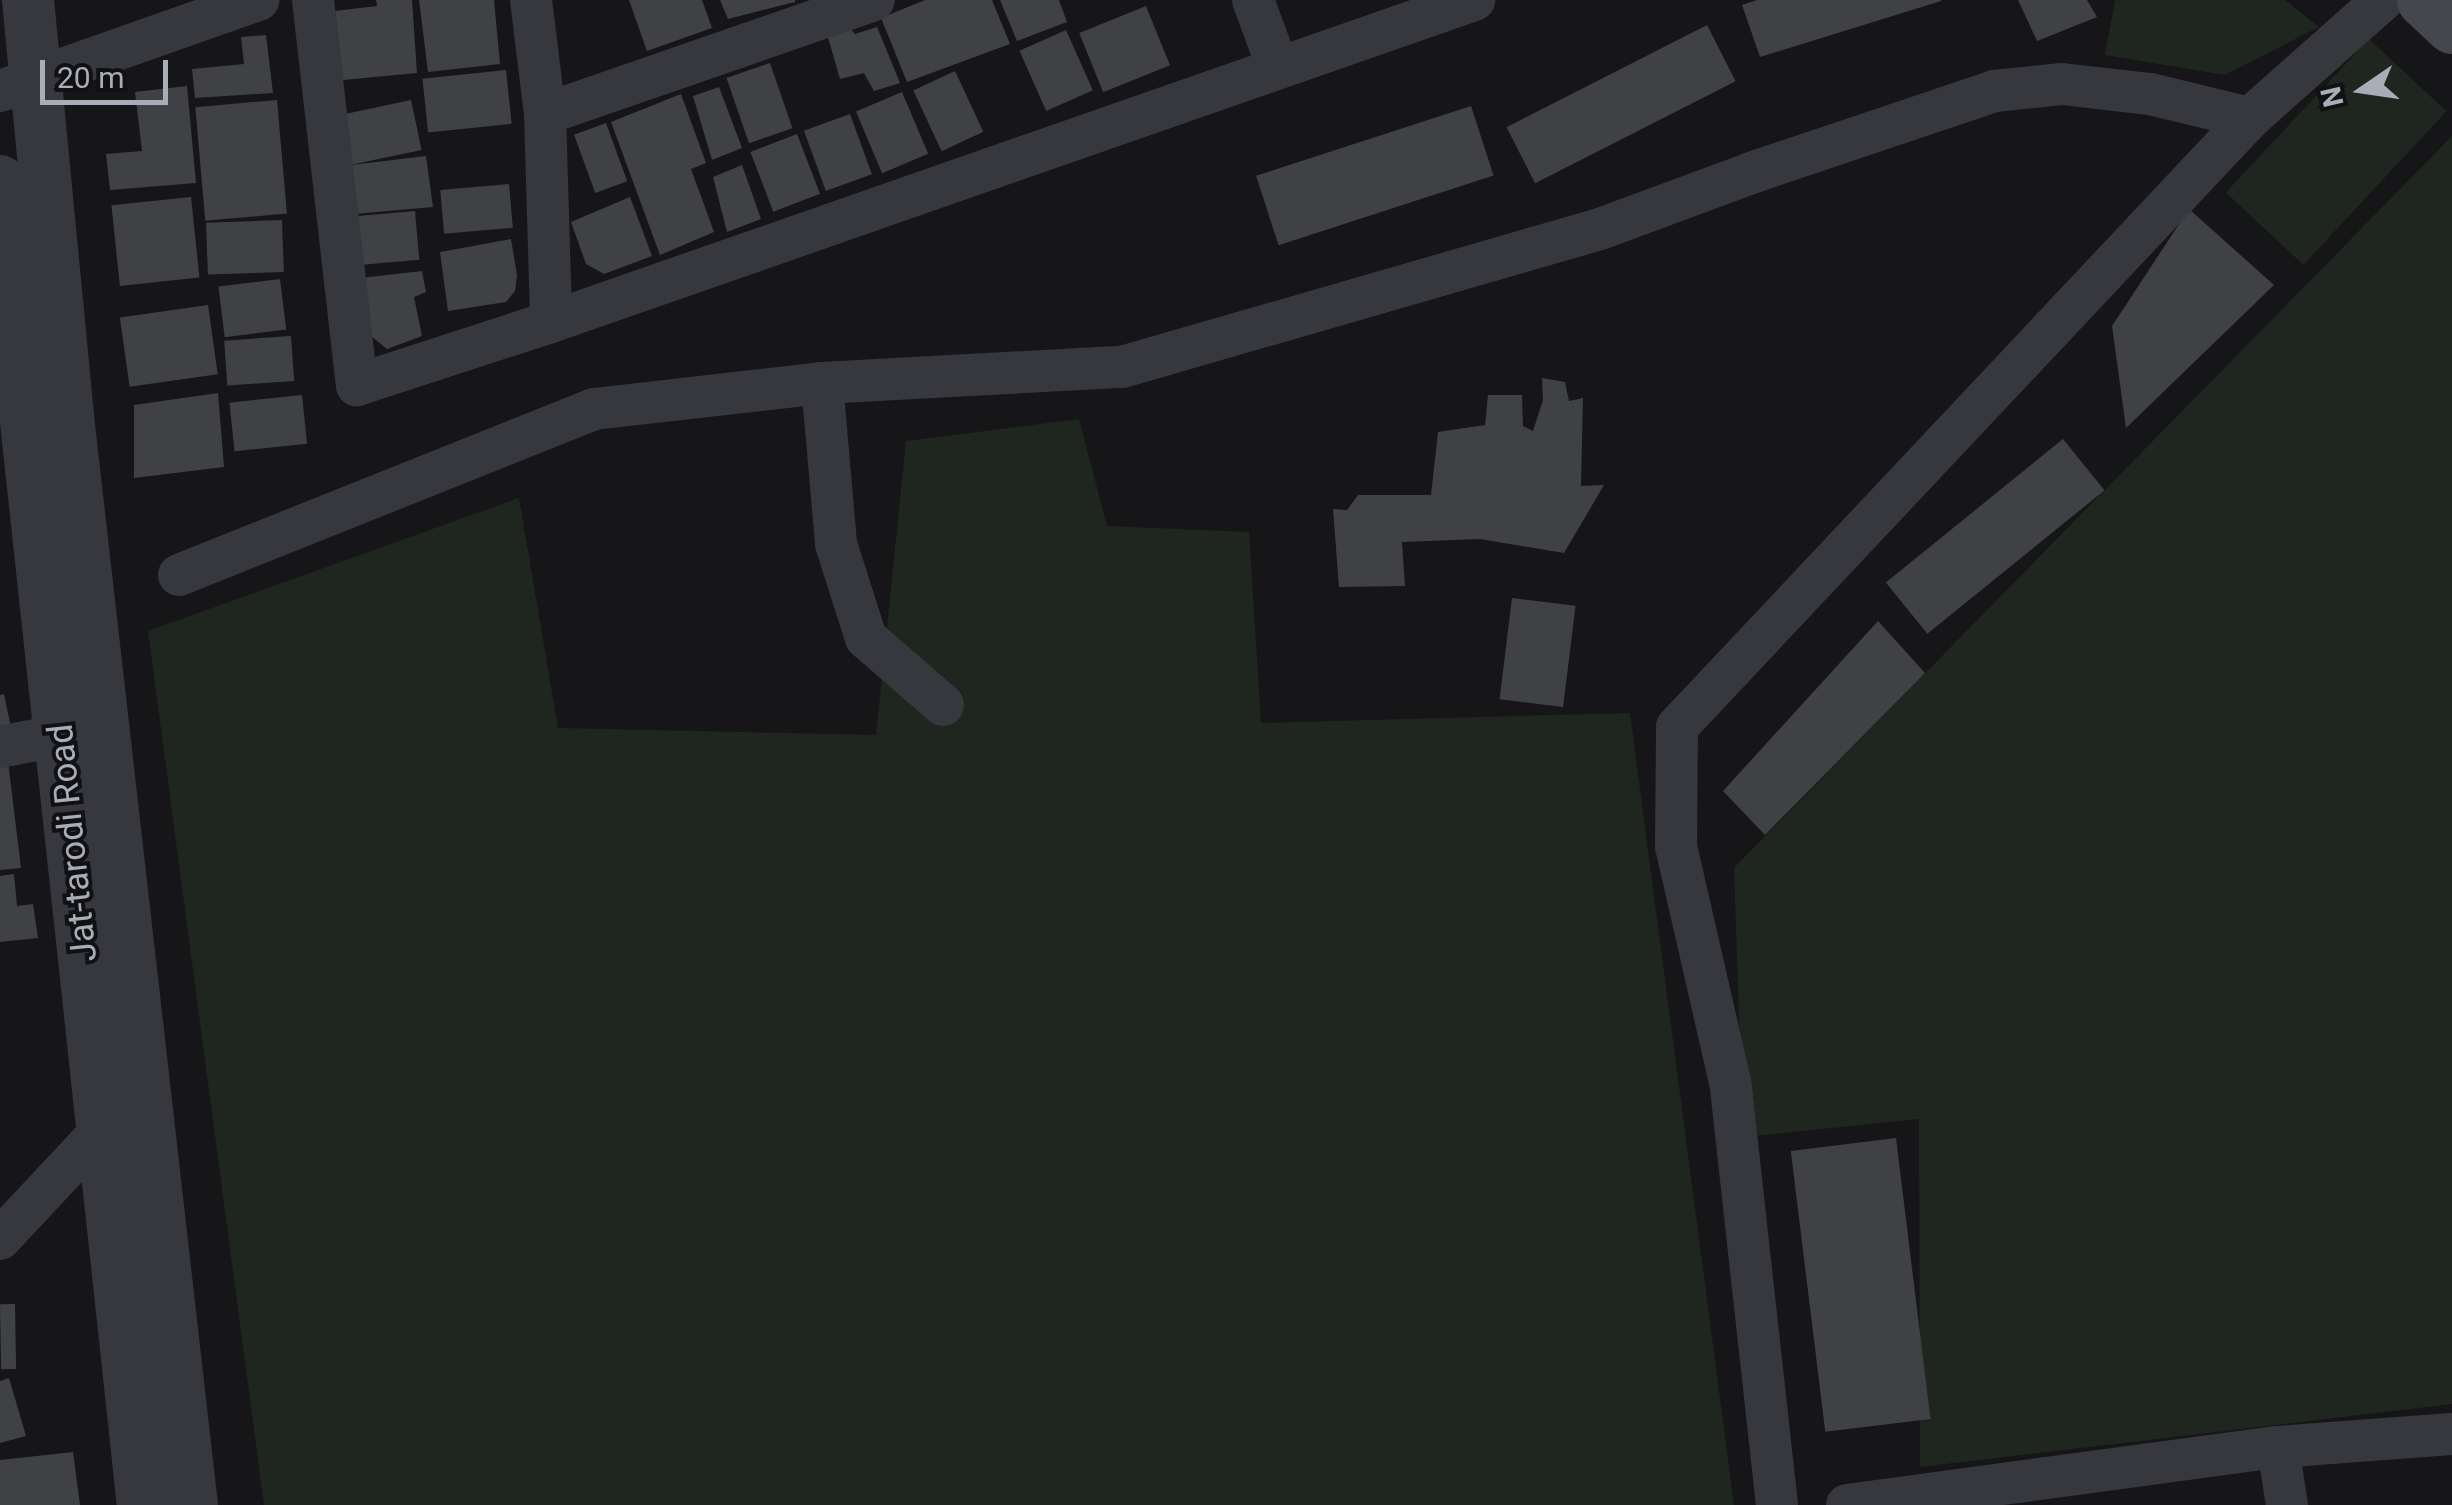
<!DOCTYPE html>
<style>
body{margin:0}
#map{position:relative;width:2452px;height:1505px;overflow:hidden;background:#161618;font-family:Roboto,sans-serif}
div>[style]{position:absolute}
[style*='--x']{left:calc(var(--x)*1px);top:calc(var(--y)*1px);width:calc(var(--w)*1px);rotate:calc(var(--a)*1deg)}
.green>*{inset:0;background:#1e261f;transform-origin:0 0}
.building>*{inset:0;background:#404145;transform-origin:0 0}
.minor>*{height:42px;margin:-21px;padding:0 21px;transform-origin:21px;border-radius:21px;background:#37383d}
.tertiary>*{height:52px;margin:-26px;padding:0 26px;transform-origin:26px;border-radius:26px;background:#37383d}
.secondary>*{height:55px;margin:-27.5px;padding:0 27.5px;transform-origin:27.5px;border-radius:27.5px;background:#45474d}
span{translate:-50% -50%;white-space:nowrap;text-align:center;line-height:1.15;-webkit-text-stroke:8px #111113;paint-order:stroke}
.street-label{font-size:35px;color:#a8adb8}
.north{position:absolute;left:2312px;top:40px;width:100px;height:100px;-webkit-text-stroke:8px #111113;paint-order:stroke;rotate:257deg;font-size:28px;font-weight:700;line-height:40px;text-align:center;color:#a8adb8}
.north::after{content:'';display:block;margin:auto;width:35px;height:45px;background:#a8adb8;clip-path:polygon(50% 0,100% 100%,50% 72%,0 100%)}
.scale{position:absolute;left:40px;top:60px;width:128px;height:45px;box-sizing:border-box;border:5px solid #a8adb8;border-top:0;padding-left:12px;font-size:30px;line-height:35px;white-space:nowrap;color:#a8adb8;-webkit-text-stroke:8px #111113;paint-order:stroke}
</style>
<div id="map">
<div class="green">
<div style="clip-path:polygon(2115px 0,2285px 0,2319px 27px,2225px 75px,2105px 55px)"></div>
<div style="left:2369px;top:39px;width:106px;height:210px;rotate:43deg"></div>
<div style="clip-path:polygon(2452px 136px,2452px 1404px,1920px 1467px,1919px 1119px,1743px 1137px,1734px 868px)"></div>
<div style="clip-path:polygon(1079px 419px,1107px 526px,1249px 532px,1261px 723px,1630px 713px,1734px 1505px,264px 1505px,148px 631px,519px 498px,558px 728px,876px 735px,906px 441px)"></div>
</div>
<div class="building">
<div style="clip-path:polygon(376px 0,412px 0,417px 73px,343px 80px,335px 11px,377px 6px)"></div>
<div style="clip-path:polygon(419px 0,494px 0,500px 64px,428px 72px)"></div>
<div style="clip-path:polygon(629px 0,702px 0,712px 28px,647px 51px)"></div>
<div style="clip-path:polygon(720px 0,795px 0,795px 2px,728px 19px)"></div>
<div style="clip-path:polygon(925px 0,992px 0,1010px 44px,907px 82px,881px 18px)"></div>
<div style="clip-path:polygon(1000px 0,1059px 0,1067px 22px,1017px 41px)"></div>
<div style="clip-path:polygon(1757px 0,1941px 0,1941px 1px,1760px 57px,1742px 5px)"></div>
<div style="clip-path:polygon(2018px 0,2087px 0,2097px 17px,2037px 41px)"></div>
<div style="left:1146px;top:6px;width:64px;height:72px;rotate:68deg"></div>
<div style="left:1707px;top:25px;width:63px;height:225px;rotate:63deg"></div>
<div style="clip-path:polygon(877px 27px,900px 83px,874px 91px,864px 73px,840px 79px,827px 34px,850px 28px,855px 34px)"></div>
<div style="left:1066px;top:30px;width:66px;height:51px;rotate:66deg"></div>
<div style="clip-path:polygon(266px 35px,273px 93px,195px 98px,192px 69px,244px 64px,241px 37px)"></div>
<div style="left:770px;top:63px;width:69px;height:46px;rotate:71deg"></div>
<div style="left:506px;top:70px;width:54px;height:84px;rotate:84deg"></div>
<div style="left:955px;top:71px;width:67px;height:46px;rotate:65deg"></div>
<div style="clip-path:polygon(187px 86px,196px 183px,110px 190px,106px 154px,142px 151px,135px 92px)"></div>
<div style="clip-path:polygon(719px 87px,742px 148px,712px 160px,693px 96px)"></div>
<div style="left:902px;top:92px;width:67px;height:50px;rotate:67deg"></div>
<div style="clip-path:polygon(681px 94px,706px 163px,691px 169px,714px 232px,660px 255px,611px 122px)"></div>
<div style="left:277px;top:100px;width:114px;height:82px;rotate:85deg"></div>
<div style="left:411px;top:100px;width:51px;height:72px;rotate:78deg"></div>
<div style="left:1471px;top:106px;width:73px;height:226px;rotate:72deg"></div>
<div style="left:850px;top:114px;width:64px;height:49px;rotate:70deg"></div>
<div style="left:606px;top:123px;width:62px;height:34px;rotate:70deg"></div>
<div style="left:797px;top:134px;width:64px;height:50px;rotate:69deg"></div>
<div style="clip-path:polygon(426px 156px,433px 207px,343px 215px,351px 165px)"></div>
<div style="clip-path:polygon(742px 165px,761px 219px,727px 232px,713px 177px)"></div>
<div style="left:509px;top:184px;width:44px;height:69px;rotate:85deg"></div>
<div style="left:191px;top:197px;width:81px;height:80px;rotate:84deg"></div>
<div style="clip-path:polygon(630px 197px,652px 256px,604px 274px,586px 264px,571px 222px)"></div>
<div style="clip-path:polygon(2189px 209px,2274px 285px,2126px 428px,2112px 326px)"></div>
<div style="left:415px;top:211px;width:49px;height:66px;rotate:85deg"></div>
<div style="left:282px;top:220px;width:52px;height:76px;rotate:88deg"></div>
<div style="clip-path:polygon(511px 239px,517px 275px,515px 291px,506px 302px,448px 311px,440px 252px)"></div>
<div style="clip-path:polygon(422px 271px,426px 292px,414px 297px,422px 336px,387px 349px,371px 336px,361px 278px)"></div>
<div style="left:280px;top:279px;width:51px;height:62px;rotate:83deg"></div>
<div style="left:208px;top:305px;width:70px;height:89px;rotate:82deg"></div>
<div style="left:291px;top:336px;width:45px;height:67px;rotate:86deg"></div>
<div style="clip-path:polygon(1542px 378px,1565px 382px,1569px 401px,1583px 398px,1581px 486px,1604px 485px,1564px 553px,1480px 539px,1402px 542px,1405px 586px,1339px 587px,1333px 509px,1347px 510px,1358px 495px,1431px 495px,1438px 432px,1485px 425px,1488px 395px,1522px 395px,1523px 426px,1533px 431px,1543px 400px)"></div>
<div style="clip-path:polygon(218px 393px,224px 467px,134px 478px,134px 405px)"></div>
<div style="left:302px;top:395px;width:49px;height:73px;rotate:84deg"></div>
<div style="left:2063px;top:439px;width:66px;height:228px;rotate:51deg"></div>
<div style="left:1512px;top:598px;width:64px;height:102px;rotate:7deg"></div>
<div style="clip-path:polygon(1878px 621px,1925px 673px,1765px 835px,1723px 791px)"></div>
<div style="clip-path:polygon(4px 694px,11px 728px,0 731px,0 695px)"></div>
<div style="clip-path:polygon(8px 761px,21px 868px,0 870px,0 762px)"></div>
<div style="clip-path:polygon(14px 874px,17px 906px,33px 904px,38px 938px,0 942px,0 876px)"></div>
<div style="left:1896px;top:1138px;width:283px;height:106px;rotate:83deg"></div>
<div style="left:15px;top:1304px;width:65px;height:15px;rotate:89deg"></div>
<div style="clip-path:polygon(9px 1378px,26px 1436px,0 1443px,0 1381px)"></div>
<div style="clip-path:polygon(73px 1452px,80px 1505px,0 1505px,0 1460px)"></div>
</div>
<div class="minor">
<div style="--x:313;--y:0;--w:388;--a:83.5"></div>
<div style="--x:357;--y:385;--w:204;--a:-18"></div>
<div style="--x:551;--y:322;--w:978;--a:-19.23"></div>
<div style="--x:531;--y:0;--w:115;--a:83"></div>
<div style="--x:545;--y:114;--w:348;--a:-19.1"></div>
<div style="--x:1253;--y:0;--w:72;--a:69.8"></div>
<div style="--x:0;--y:91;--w:274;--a:-19.4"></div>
<div style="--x:545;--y:114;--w:208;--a:88.3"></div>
<div style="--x:822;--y:383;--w:162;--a:85"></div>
<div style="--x:836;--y:544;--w:99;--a:72.3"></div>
<div style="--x:866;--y:638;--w:102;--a:41"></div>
<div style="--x:179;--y:575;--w:447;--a:-21.8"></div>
<div style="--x:594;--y:409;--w:229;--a:-6.5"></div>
<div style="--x:822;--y:383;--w:300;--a:-3.1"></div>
<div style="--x:1122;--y:367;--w:498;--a:-16.1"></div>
<div style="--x:1600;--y:229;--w:161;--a:-20.3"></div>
<div style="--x:1751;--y:173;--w:256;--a:-18.6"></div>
<div style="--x:1994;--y:91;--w:68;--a:-5.9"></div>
<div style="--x:2062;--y:84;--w:89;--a:6.5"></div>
<div style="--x:2150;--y:94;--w:103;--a:13.5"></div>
<div style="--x:2250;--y:118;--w:178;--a:-41.6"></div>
<div style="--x:0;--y:747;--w:63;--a:-11"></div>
<div style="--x:0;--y:1239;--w:151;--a:-46.9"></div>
<div style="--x:2278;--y:1447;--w:174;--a:-4.3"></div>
<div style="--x:1777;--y:1505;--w:426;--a:-96.3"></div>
<div style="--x:1730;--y:1082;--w:241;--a:-102.9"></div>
<div style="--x:1676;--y:847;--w:120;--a:-89.5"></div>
<div style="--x:1677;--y:727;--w:836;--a:-46.74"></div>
<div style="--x:1847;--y:1505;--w:435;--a:-7.7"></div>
<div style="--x:2278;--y:1447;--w:59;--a:81.2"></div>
</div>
<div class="tertiary">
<div style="--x:28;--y:0;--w:419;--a:84.5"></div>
<div style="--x:68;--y:417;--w:1095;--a:83.5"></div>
<div style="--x:0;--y:181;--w:1332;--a:83.84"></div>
</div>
<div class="secondary">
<div style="--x:2424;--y:0;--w:38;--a:43"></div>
</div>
<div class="street-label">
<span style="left:73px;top:843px;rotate:-96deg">Jat-tarodi Road</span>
</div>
<div class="north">N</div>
<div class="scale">20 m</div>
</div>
